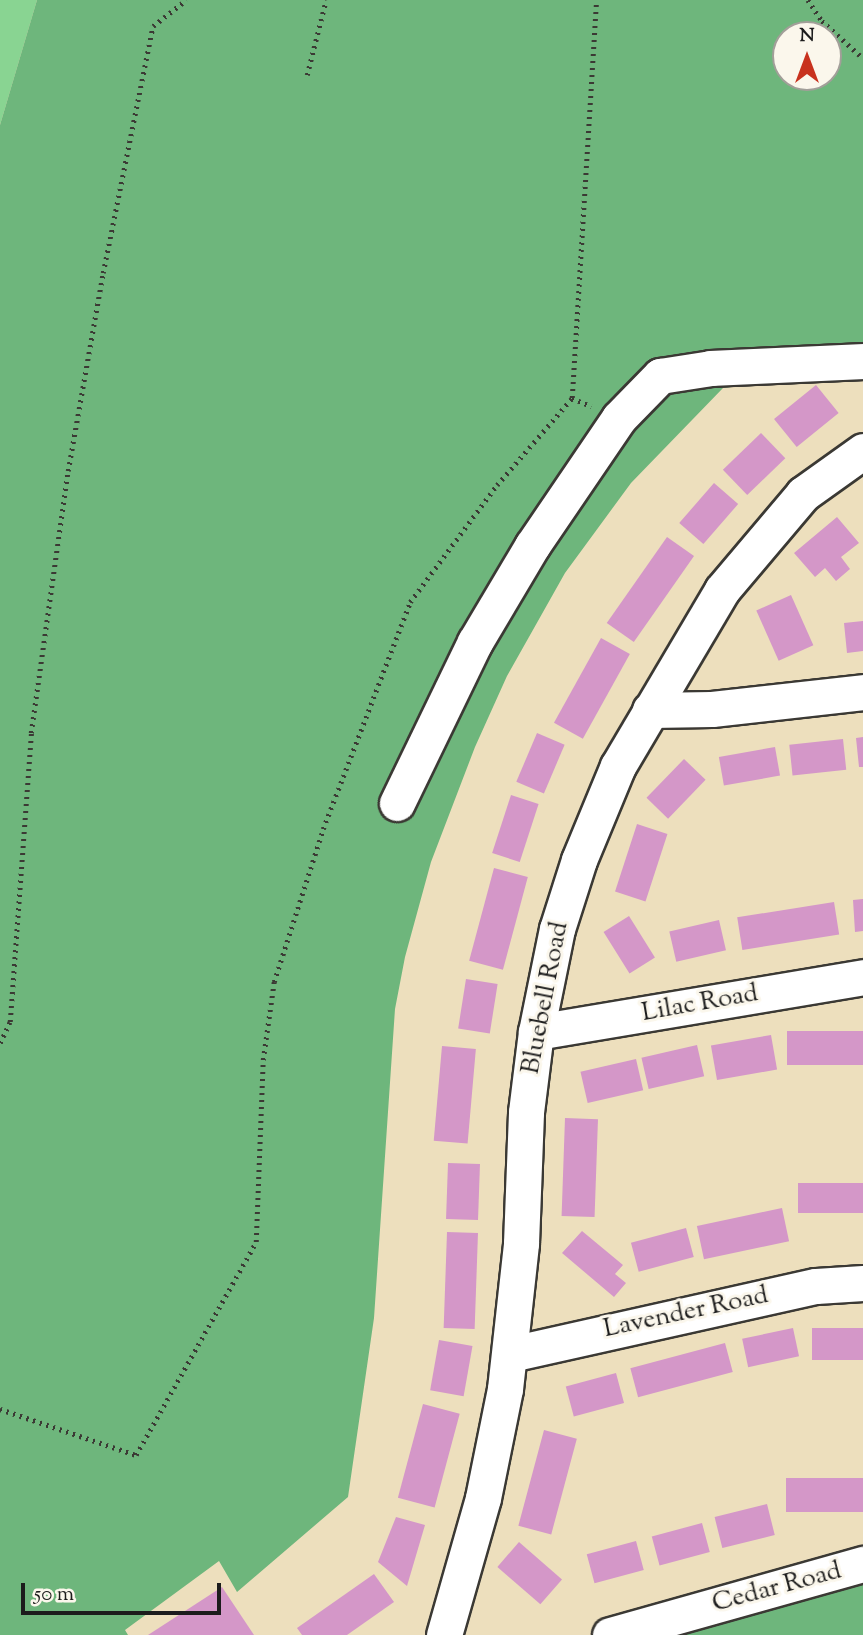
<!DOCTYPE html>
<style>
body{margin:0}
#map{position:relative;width:863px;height:1635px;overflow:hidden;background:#eddfbd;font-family:"Sorts Mill Goudy",serif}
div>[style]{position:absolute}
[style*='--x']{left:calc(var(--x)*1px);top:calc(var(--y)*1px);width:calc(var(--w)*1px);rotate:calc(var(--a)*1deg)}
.green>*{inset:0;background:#89d492}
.forest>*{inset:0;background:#6eb67c}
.building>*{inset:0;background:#d497c8;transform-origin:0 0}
.path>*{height:4.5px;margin-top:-2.25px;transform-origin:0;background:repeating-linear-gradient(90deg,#3b3934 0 2px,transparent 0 7px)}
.roads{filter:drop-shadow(2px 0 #3b3934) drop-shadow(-2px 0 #3b3934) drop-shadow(0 2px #3b3934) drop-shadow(0 -2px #3b3934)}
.minor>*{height:35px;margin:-17.5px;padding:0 17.5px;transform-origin:17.5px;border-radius:17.5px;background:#fff}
span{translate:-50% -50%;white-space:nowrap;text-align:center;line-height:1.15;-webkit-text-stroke:6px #fbf7ec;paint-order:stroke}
.street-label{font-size:26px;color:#1c1c1c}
.north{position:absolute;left:772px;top:21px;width:70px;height:70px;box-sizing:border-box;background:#fbf7ec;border:2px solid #a29f99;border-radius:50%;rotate:0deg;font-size:19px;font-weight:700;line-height:28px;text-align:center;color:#1c1c1c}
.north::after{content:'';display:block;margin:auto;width:24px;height:32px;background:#c8321e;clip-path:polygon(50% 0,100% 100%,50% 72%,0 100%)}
.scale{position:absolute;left:21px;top:1583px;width:200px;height:32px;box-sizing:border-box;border:4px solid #1c1c1c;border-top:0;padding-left:9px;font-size:21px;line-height:24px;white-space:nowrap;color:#1c1c1c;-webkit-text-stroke:5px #fbf7ec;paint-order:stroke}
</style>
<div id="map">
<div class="green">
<div style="clip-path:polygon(0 0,37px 0,0 125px)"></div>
</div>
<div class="forest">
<div style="clip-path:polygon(evenodd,37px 0,863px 0,863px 370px,723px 388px,631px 483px,565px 573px,507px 676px,475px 747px,431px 862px,405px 957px,395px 1009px,374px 1318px,348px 1497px,237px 1592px,219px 1561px,125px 1630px,128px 1635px,0 1635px,0 125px,37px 0,786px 35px,828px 35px,828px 77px,786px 77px,786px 35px)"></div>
<div style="clip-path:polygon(863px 1581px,863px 1635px,658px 1635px)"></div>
</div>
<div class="building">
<div style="left:816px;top:385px;width:36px;height:54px;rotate:51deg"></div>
<div style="left:761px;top:433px;width:35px;height:53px;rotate:46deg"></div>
<div style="left:714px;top:483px;width:32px;height:53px;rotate:41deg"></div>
<div style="clip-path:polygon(837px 517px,859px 543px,841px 557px,850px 569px,836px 581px,825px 568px,815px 577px,794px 553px)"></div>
<div style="left:667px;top:537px;width:33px;height:105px;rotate:35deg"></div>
<div style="left:791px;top:595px;width:55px;height:38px;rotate:66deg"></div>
<div style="clip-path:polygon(863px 621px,863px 651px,847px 653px,844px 623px)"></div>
<div style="left:601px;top:638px;width:33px;height:97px;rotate:29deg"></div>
<div style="left:537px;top:733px;width:30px;height:53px;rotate:23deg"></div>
<div style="clip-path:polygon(863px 737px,863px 767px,859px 767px,856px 738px)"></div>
<div style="left:843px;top:739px;width:31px;height:54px;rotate:84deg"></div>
<div style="left:775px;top:747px;width:29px;height:57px;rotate:80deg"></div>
<div style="left:684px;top:759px;width:30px;height:54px;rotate:44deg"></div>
<div style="left:511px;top:795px;width:29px;height:61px;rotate:18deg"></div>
<div style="left:637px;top:824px;width:32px;height:71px;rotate:18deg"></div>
<div style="left:494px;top:868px;width:35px;height:96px;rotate:15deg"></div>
<div style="clip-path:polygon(863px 899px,863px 931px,855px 932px,853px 900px)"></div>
<div style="left:834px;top:902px;width:33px;height:98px;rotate:81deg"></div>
<div style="left:629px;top:916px;width:49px;height:30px;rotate:58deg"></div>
<div style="left:719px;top:920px;width:31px;height:51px;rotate:77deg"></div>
<div style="left:466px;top:979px;width:32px;height:50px;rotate:9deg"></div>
<div style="left:863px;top:1031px;width:34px;height:76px;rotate:90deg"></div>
<div style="left:771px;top:1035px;width:35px;height:61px;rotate:80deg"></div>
<div style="left:697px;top:1045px;width:32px;height:57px;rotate:77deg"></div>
<div style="left:442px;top:1046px;width:34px;height:95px;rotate:5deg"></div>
<div style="left:636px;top:1059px;width:32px;height:57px;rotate:77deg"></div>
<div style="left:565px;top:1118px;width:33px;height:98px;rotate:2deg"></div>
<div style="left:448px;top:1163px;width:32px;height:56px;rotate:2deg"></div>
<div style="left:863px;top:1183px;width:30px;height:65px;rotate:90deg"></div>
<div style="left:782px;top:1208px;width:34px;height:87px;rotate:78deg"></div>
<div style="left:686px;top:1228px;width:30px;height:57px;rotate:75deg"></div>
<div style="clip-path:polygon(582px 1231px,623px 1265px,615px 1274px,626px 1283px,614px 1297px,562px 1253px)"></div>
<div style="left:447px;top:1232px;width:31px;height:96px;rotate:2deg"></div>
<div style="left:793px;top:1328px;width:29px;height:52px;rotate:78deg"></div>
<div style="left:863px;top:1328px;width:32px;height:51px;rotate:90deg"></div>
<div style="left:439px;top:1340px;width:34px;height:51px;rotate:10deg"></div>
<div style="left:725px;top:1343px;width:30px;height:98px;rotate:75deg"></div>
<div style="left:616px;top:1373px;width:31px;height:52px;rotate:75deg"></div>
<div style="left:423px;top:1404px;width:38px;height:97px;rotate:15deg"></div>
<div style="left:544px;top:1430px;width:34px;height:99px;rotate:15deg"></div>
<div style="left:863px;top:1478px;width:34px;height:77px;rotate:90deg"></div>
<div style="left:767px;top:1504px;width:32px;height:54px;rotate:76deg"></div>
<div style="clip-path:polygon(396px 1517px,425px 1525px,407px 1586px,378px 1562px)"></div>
<div style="left:702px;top:1523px;width:30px;height:52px;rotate:75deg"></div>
<div style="left:636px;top:1541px;width:30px;height:51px;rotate:75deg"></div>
<div style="left:519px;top:1542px;width:57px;height:33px;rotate:41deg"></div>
<div style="clip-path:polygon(374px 1574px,394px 1602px,347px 1635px,302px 1635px,297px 1628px)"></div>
<div style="clip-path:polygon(222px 1587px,254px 1635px,148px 1635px)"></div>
</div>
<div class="path">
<div style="--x:808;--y:0;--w:25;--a:56"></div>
<div style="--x:822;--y:21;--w:55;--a:42.1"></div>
<div style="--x:307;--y:75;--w:77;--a:-75.8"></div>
<div style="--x:572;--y:398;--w:21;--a:23"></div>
<div style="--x:0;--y:1043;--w:23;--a:-65"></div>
<div style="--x:10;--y:1022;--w:290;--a:-85.8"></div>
<div style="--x:31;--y:733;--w:265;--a:-82"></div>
<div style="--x:68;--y:471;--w:201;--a:-80"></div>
<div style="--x:103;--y:273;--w:252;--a:-78.6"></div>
<div style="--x:153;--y:26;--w:42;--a:-38.2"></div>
<div style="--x:0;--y:1409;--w:144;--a:18.7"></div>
<div style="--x:136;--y:1455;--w:244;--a:-60.6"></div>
<div style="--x:256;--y:1242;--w:182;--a:-87.8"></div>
<div style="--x:263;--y:1060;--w:79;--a:-82"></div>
<div style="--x:274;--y:982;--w:161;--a:-72.2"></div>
<div style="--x:323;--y:829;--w:243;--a:-69"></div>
<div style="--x:410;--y:602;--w:146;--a:-53.4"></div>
<div style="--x:497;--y:485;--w:115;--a:-49.2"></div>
<div style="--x:572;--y:398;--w:399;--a:-86.5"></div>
</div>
<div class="roads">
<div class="minor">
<div style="--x:650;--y:710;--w:62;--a:-0.9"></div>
<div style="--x:712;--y:709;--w:152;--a:-6.4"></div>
<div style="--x:397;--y:803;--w:179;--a:-64.2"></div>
<div style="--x:475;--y:642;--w:112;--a:-59.3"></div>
<div style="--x:532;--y:546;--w:155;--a:-55.8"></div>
<div style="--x:619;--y:418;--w:59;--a:-45.7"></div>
<div style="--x:660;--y:376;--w:52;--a:-8.9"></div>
<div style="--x:711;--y:368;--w:152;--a:-2.6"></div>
<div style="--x:536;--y:1032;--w:332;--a:-9.5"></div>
<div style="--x:511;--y:1354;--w:312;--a:-12.6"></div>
<div style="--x:816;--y:1286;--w:47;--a:-3.7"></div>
<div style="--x:444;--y:1635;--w:142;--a:-74.1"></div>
<div style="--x:483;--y:1498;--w:111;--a:-78.6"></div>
<div style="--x:505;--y:1389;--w:147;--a:-83.7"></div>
<div style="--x:521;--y:1243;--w:131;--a:-87.8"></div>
<div style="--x:526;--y:1112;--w:81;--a:-82.9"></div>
<div style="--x:536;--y:1032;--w:105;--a:-78.5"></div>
<div style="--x:557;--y:929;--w:72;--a:-72.3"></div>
<div style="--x:579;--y:860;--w:102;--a:-67.5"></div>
<div style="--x:618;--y:766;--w:204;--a:-59.4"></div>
<div style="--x:722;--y:590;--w:126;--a:-49.8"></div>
<div style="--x:803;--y:494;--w:74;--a:-35.6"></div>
<div style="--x:610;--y:1635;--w:263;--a:-15.7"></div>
</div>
</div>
<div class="street-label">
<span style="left:546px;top:998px;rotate:-79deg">Bluebell Road</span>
<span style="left:700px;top:1004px;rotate:-10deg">Lilac Road</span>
<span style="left:686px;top:1313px;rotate:-12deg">Lavender Road</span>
<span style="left:777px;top:1588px;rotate:-15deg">Cedar Road</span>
</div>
<div class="north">N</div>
<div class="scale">50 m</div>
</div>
